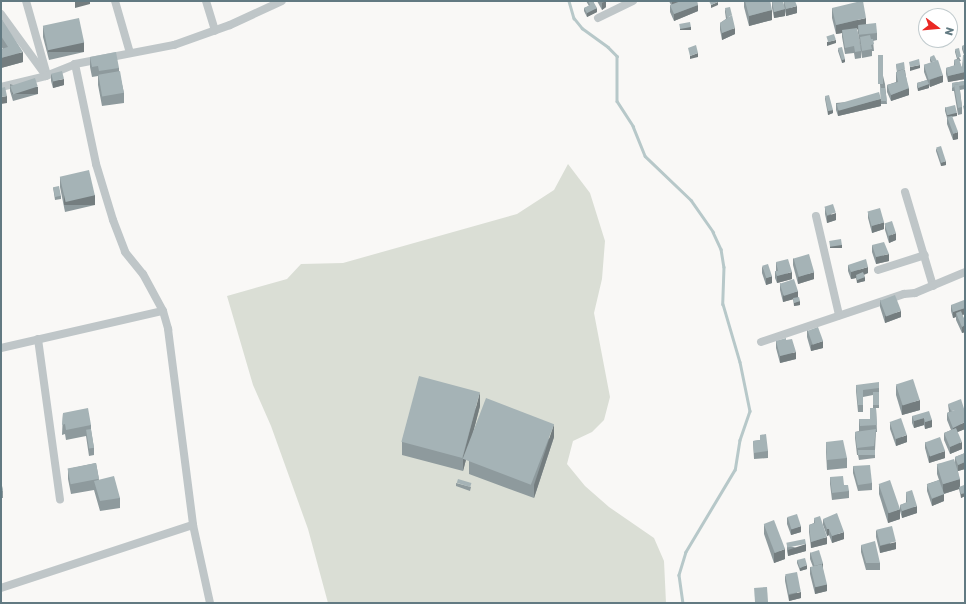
<!DOCTYPE html>
<style>
body{margin:0}
#map{position:relative;width:966px;height:604px;overflow:hidden;background:#f9f8f6;font-family:Rubik,sans-serif}
div>[style]{position:absolute}
[style*='--x']{left:calc(var(--x)*1px);top:calc(var(--y)*1px);width:calc(var(--w)*1px);rotate:calc(var(--a)*1deg)}
.green>*{inset:0;background:#daded5}
.stream>*{height:2.5px;margin:-1.25px;padding:0 1.25px;transform-origin:1.25px;border-radius:1.25px;background:#b7c8c9}
.minor>*{height:8px;margin:-4px;padding:0 4px;transform-origin:4px;border-radius:4px;background:#bfc6c8}
.wall>*{inset:0;background:#8e9a9d}
.shaded-wall>*{inset:0;background:#747d7f;transform-origin:0 0}
.building>*{inset:0;background:#a5b3b6;transform-origin:0 0}
span{translate:-50% -50%;white-space:nowrap;text-align:center;line-height:1.15;-webkit-text-stroke:4px #fff;paint-order:stroke}
.frame{position:absolute;inset:0;border:2px solid #627a82;pointer-events:none}
.north{position:absolute;left:918px;top:8px;width:40px;height:40px;box-sizing:border-box;background:#fff;border:1px solid #c0cacd;border-radius:50%;rotate:106deg;font-size:11px;font-weight:700;line-height:16px;text-align:center;color:#627a82}
.north::after{content:'';display:block;margin:auto;width:14px;height:18px;background:#ea2824;clip-path:polygon(50% 0,100% 100%,50% 72%,0 100%)}
</style>
<div id="map">
<div class="green">
<div style="clip-path:polygon(568px 164px,590px 193px,605px 241px,602px 279px,594px 313px,610px 397px,604px 420px,592px 432px,573px 441px,567px 464px,585px 486px,609px 507px,654px 538px,664px 561px,666px 603px,328px 603px,308px 529px,271px 426px,253px 385px,227px 296px,287px 279px,301px 264px,343px 263px,517px 214px,554px 190px)"></div>
</div>
<div class="stream">
<div style="--x:569;--y:1;--w:18;--a:74"></div>
<div style="--x:574;--y:18;--w:13;--a:51"></div>
<div style="--x:582;--y:28;--w:32;--a:36"></div>
<div style="--x:608;--y:47;--w:13;--a:45"></div>
<div style="--x:617;--y:56;--w:45;--a:90"></div>
<div style="--x:617;--y:101;--w:30;--a:57"></div>
<div style="--x:633;--y:126;--w:32;--a:68"></div>
<div style="--x:645;--y:156;--w:64;--a:43.7"></div>
<div style="--x:691;--y:200;--w:39;--a:55"></div>
<div style="--x:713;--y:232;--w:19;--a:65"></div>
<div style="--x:721;--y:249;--w:18;--a:81"></div>
<div style="--x:724;--y:267;--w:37;--a:92"></div>
<div style="--x:723;--y:304;--w:60;--a:73.7"></div>
<div style="--x:740;--y:362;--w:50;--a:78.5"></div>
<div style="--x:750;--y:411;--w:31;--a:109"></div>
<div style="--x:740;--y:440;--w:30;--a:99"></div>
<div style="--x:735;--y:470;--w:96;--a:120.9"></div>
<div style="--x:686;--y:552;--w:24;--a:107"></div>
<div style="--x:679;--y:575;--w:28;--a:82"></div>
</div>
<div class="minor">
<div style="--x:26;--y:1;--w:77;--a:74.2"></div>
<div style="--x:115;--y:1;--w:54;--a:73.9"></div>
<div style="--x:206;--y:1;--w:31;--a:73"></div>
<div style="--x:1;--y:14;--w:73;--a:53.9"></div>
<div style="--x:598;--y:18;--w:39;--a:-26"></div>
<div style="--x:75;--y:64;--w:102;--a:78.1"></div>
<div style="--x:96;--y:164;--w:59;--a:73.1"></div>
<div style="--x:113;--y:220;--w:34;--a:69"></div>
<div style="--x:125;--y:252;--w:28;--a:51"></div>
<div style="--x:143;--y:274;--w:42;--a:61.6"></div>
<div style="--x:163;--y:311;--w:19;--a:74"></div>
<div style="--x:168;--y:329;--w:198;--a:82.7"></div>
<div style="--x:193;--y:525;--w:80;--a:77.7"></div>
<div style="--x:1;--y:87;--w:46;--a:-13.7"></div>
<div style="--x:46;--y:76;--w:31;--a:-22"></div>
<div style="--x:75;--y:64;--w:101;--a:-10.9"></div>
<div style="--x:174;--y:45;--w:59;--a:-19.7"></div>
<div style="--x:230;--y:25;--w:57;--a:-24.8"></div>
<div style="--x:905;--y:192;--w:98;--a:73.4"></div>
<div style="--x:816;--y:216;--w:102;--a:76.9"></div>
<div style="--x:878;--y:270;--w:49;--a:-17.7"></div>
<div style="--x:38;--y:339;--w:162;--a:82.2"></div>
<div style="--x:761;--y:342;--w:151;--a:-18.6"></div>
<div style="--x:904;--y:294;--w:11;--a:-5"></div>
<div style="--x:915;--y:293;--w:54;--a:-22.8"></div>
<div style="--x:1;--y:348;--w:166;--a:-12.9"></div>
<div style="--x:1;--y:588;--w:202;--a:-18.2"></div>
</div>
<div class="wall">
<div style="clip-path:polygon(586px 1px,593px 1px,597px 12px,587px 17px,584px 11px,584px 8px,589px 6px)"></div>
<div style="clip-path:polygon(597px 1px,606px 1px,606px 7px,602px 10px)"></div>
<div style="clip-path:polygon(669px 1px,697px 1px,698px 11px,674px 21px,670px 12px,670px 5px,671px 5px)"></div>
<div style="clip-path:polygon(744px 1px,770px 1px,772px 20px,749px 26px,744px 7px)"></div>
<div style="clip-path:polygon(772px 1px,784px 5px,784px 1px,797px 13px,786px 16px,785px 11px,785px 16px,774px 18px,772px 8px)"></div>
<div style="clip-path:polygon(725px 8px,735px 34px,722px 40px,720px 30px,720px 23px,726px 19px,725px 12px)"></div>
<div style="clip-path:polygon(evenodd,832px 8px,866px 24px,877px 33px,877px 40px,873px 41px,874px 51px,872px 51px,872px 56px,862px 58px,861px 51px,861px 58px,855px 59px,854px 53px,845px 54px,842px 37px,842px 33px,836px 34px,832px 18px,832px 8px,858px 29px,858px 33px,861px 49px,857px 30px,858px 29px)"></div>
<div style="clip-path:polygon(1px 18px,23px 62px,1px 68px,1px 49px,3px 49px,1px 46px)"></div>
<div style="clip-path:polygon(43px 27px,84px 52px,49px 60px,43px 37px)"></div>
<div style="clip-path:polygon(965px 45px,965px 79px,948px 82px,946px 74px,946px 68px,954px 66px,954px 60px,957px 59px,955px 52px,955px 49px,961px 61px,959px 61px,962px 68px,964px 55px,962px 49px,962px 46px)"></div>
<div style="clip-path:polygon(838px 48px,845px 62px,842px 63px,838px 51px)"></div>
<div style="clip-path:polygon(878px 55px,885px 84px,887px 104px,881px 104px,881px 99px,881px 106px,838px 116px,836px 110px,836px 103px,881px 99px)"></div>
<div style="clip-path:polygon(90px 57px,119px 68px,119px 71px,124px 93px,124px 103px,102px 106px,98px 85px,98px 76px,92px 77px,90px 67px)"></div>
<div style="clip-path:polygon(930px 57px,943px 82px,930px 87px,929px 85px,929px 88px,918px 91px,917px 87px,917px 83px,927px 80px,924px 72px,924px 65px,931px 63px,930px 61px)"></div>
<div style="clip-path:polygon(896px 64px,905px 70px,909px 95px,891px 101px,887px 92px,887px 85px,896px 82px,896px 72px,897px 72px)"></div>
<div style="clip-path:polygon(51px 74px,64px 85px,53px 88px,51px 81px)"></div>
<div style="clip-path:polygon(965px 81px,965px 89px,960px 90px,962px 107px,962px 114px,958px 115px,954px 91px,952px 91px,952px 83px)"></div>
<div style="clip-path:polygon(10px 84px,38px 94px,13px 101px,10px 91px)"></div>
<div style="clip-path:polygon(825px 96px,833px 113px,828px 115px,825px 99px)"></div>
<div style="clip-path:polygon(945px 107px,957px 116px,952px 117px,958px 139px,953px 140px,947px 124px,947px 118px,945px 111px)"></div>
<div style="clip-path:polygon(936px 148px,946px 165px,941px 166px,936px 151px)"></div>
<div style="clip-path:polygon(60px 177px,95px 205px,65px 212px,60px 187px)"></div>
<div style="clip-path:polygon(53px 187px,61px 196px,61px 199px,55px 200px)"></div>
<div style="clip-path:polygon(825px 207px,836px 220px,827px 223px,825px 214px)"></div>
<div style="clip-path:polygon(868px 212px,884px 229px,872px 233px,868px 218px)"></div>
<div style="clip-path:polygon(885px 224px,896px 240px,889px 243px,885px 230px)"></div>
<div style="clip-path:polygon(872px 245px,889px 261px,876px 264px,872px 252px)"></div>
<div style="clip-path:polygon(793px 258px,814px 279px,798px 284px,793px 265px)"></div>
<div style="clip-path:polygon(776px 262px,792px 279px,777px 283px,775px 278px,775px 271px,776px 271px)"></div>
<div style="clip-path:polygon(848px 265px,868px 273px,864px 275px,865px 281px,857px 283px,856px 278px,851px 279px,848px 271px)"></div>
<div style="clip-path:polygon(762px 266px,772px 283px,766px 285px,762px 273px)"></div>
<div style="clip-path:polygon(780px 283px,798px 297px,800px 305px,794px 306px,793px 299px,783px 302px,780px 290px)"></div>
<div style="clip-path:polygon(880px 300px,901px 317px,885px 323px,880px 307px)"></div>
<div style="clip-path:polygon(965px 304px,965px 314px,962px 315px,965px 321px,965px 332px,962px 333px,956px 320px,956px 317px,953px 318px,951px 311px,951px 305px)"></div>
<div style="clip-path:polygon(807px 330px,823px 348px,811px 351px,807px 337px)"></div>
<div style="clip-path:polygon(786px 340px,796px 359px,780px 363px,776px 348px,776px 341px)"></div>
<div style="clip-path:polygon(856px 385px,879px 388px,879px 408px,876px 408px,877px 432px,876px 432px,875px 450px,875px 458px,859px 460px,858px 455px,857px 455px,855px 438px,855px 432px,859px 431px,859px 419px,870px 419px,873px 408px,873px 395px,863px 397px,863px 412px,858px 412px,856px 391px)"></div>
<div style="clip-path:polygon(896px 385px,920px 410px,902px 415px,896px 395px)"></div>
<div style="clip-path:polygon(948px 404px,965px 429px,957px 432px,962px 449px,950px 454px,944px 440px,944px 433px,951px 430px,947px 420px,947px 413px,949px 412px)"></div>
<div style="clip-path:polygon(480px 406px,463px 471px,402px 455px,402px 442px)"></div>
<div style="clip-path:polygon(63px 413px,91px 425px,91px 430px,94px 448px,94px 455px,89px 456px,86px 436px,66px 440px,65px 434px,62px 435px)"></div>
<div style="clip-path:polygon(912px 416px,932px 420px,932px 427px,925px 429px,924px 425px,914px 428px,912px 423px)"></div>
<div style="clip-path:polygon(890px 422px,907px 442px,896px 446px,890px 429px)"></div>
<div style="clip-path:polygon(760px 435px,768px 451px,768px 458px,754px 459px,753px 441px,760px 440px)"></div>
<div style="clip-path:polygon(554px 437px,534px 498px,469px 474px,469px 461px)"></div>
<div style="clip-path:polygon(826px 442px,847px 458px,847px 468px,827px 470px,826px 452px)"></div>
<div style="clip-path:polygon(925px 442px,945px 458px,929px 463px,925px 448px)"></div>
<div style="clip-path:polygon(965px 453px,965px 469px,958px 471px,960px 487px,965px 489px,965px 496px,961px 498px,959px 489px,944px 494px,944px 501px,932px 506px,927px 491px,927px 484px,939px 480px,937px 474px,937px 464px,955px 462px,955px 457px)"></div>
<div style="clip-path:polygon(96px 463px,99px 480px,120px 498px,120px 508px,100px 511px,94px 490px,71px 494px,68px 479px,68px 469px)"></div>
<div style="clip-path:polygon(853px 466px,872px 483px,872px 490px,858px 491px,853px 473px)"></div>
<div style="clip-path:polygon(830px 477px,844px 485px,849px 491px,849px 498px,832px 500px,830px 484px)"></div>
<div style="clip-path:polygon(1px 481px,3px 491px,3px 498px,1px 498px)"></div>
<div style="clip-path:polygon(456px 483px,471px 487px,470px 491px,456px 486px)"></div>
<div style="clip-path:polygon(879px 484px,900px 519px,888px 523px,879px 494px)"></div>
<div style="clip-path:polygon(906px 492px,917px 513px,902px 518px,900px 511px,900px 505px,906px 503px)"></div>
<div style="clip-path:polygon(1px 506px,2px 510px,2px 520px,1px 520px)"></div>
<div style="clip-path:polygon(787px 517px,801px 532px,791px 535px,787px 524px)"></div>
<div style="clip-path:polygon(814px 518px,827px 544px,811px 548px,809px 532px,809px 525px,814px 523px)"></div>
<div style="clip-path:polygon(823px 519px,844px 539px,832px 543px,829px 535px,827px 536px,823px 525px)"></div>
<div style="clip-path:polygon(764px 524px,785px 559px,774px 563px,764px 534px)"></div>
<div style="clip-path:polygon(876px 530px,896px 549px,880px 553px,876px 537px)"></div>
<div style="clip-path:polygon(787px 545px,806px 551px,788px 556px,787px 551px)"></div>
<div style="clip-path:polygon(861px 545px,880px 563px,880px 570px,866px 570px,861px 552px)"></div>
<div style="clip-path:polygon(810px 552px,823px 570px,827px 591px,815px 594px,810px 574px,810px 567px,813px 567px,810px 559px)"></div>
<div style="clip-path:polygon(797px 560px,807px 569px,800px 571px,797px 563px)"></div>
<div style="clip-path:polygon(785px 575px,801px 598px,789px 601px,785px 581px)"></div>
</div>
<div class="shaded-wall">
<div style="clip-path:polygon(75px 1px,90px 1px,90px 4px,75px 8px)"></div>
<div style="clip-path:polygon(606px 1px,606px 7px,602px 10px,602px 3px)"></div>
<div style="clip-path:polygon(672px 1px,687px 1px,672px 7px)"></div>
<div style="clip-path:polygon(718px 2px,718px 5px,711px 8px,711px 5px)"></div>
<div style="clip-path:polygon(698px 5px,698px 11px,674px 21px,674px 14px)"></div>
<div style="clip-path:polygon(797px 6px,797px 13px,786px 16px,786px 9px)"></div>
<div style="clip-path:polygon(597px 8px,597px 12px,587px 17px,587px 13px)"></div>
<div style="clip-path:polygon(785px 9px,785px 16px,774px 18px,774px 12px)"></div>
<div style="clip-path:polygon(772px 10px,772px 20px,749px 26px,749px 16px)"></div>
<div style="clip-path:polygon(866px 18px,866px 28px,858px 26px,858px 29px,843px 33px,842px 30px,842px 33px,836px 34px,836px 25px)"></div>
<div style="left:691px;top:27px;width:3px;height:11px;rotate:90deg"></div>
<div style="clip-path:polygon(735px 28px,735px 34px,722px 40px,722px 33px)"></div>
<div style="clip-path:polygon(836px 40px,836px 43px,827px 46px,827px 42px)"></div>
<div style="left:84px;top:42px;width:10px;height:36px;rotate:90deg"></div>
<div style="clip-path:polygon(23px 52px,23px 62px,1px 68px,1px 58px)"></div>
<div style="clip-path:polygon(698px 53px,698px 57px,690px 59px,690px 56px)"></div>
<div style="clip-path:polygon(845px 59px,845px 62px,842px 63px,842px 60px)"></div>
<div style="clip-path:polygon(920px 65px,920px 68px,910px 71px,910px 67px)"></div>
<div style="clip-path:polygon(965px 72px,965px 79px,948px 82px,948px 76px)"></div>
<div style="clip-path:polygon(943px 75px,943px 82px,930px 87px,930px 80px)"></div>
<div style="clip-path:polygon(64px 79px,64px 85px,53px 88px,53px 81px)"></div>
<div style="clip-path:polygon(929px 84px,929px 88px,918px 91px,918px 88px)"></div>
<div style="left:38px;top:87px;width:7px;height:26px;rotate:90deg"></div>
<div style="clip-path:polygon(909px 88px,909px 95px,891px 101px,891px 95px)"></div>
<div style="clip-path:polygon(7px 96px,7px 103px,1px 104px,1px 97px)"></div>
<div style="clip-path:polygon(881px 99px,881px 106px,838px 116px,838px 110px)"></div>
<div style="clip-path:polygon(833px 110px,833px 113px,828px 115px,828px 111px)"></div>
<div style="left:957px;top:113px;width:3px;height:10px;rotate:90deg"></div>
<div style="clip-path:polygon(958px 132px,958px 139px,953px 140px,953px 134px)"></div>
<div style="clip-path:polygon(946px 161px,946px 165px,941px 166px,941px 163px)"></div>
<div style="left:95px;top:195px;width:10px;height:31px;rotate:90deg"></div>
<div style="clip-path:polygon(836px 213px,836px 220px,827px 223px,827px 216px)"></div>
<div style="clip-path:polygon(884px 222px,884px 229px,872px 233px,872px 226px)"></div>
<div style="clip-path:polygon(896px 233px,896px 240px,889px 243px,889px 236px)"></div>
<div style="left:842px;top:245px;width:3px;height:12px;rotate:90deg"></div>
<div style="clip-path:polygon(889px 254px,889px 261px,876px 264px,876px 257px)"></div>
<div style="clip-path:polygon(868px 267px,868px 273px,856px 277px,856px 275px,856px 278px,851px 279px,851px 272px)"></div>
<div style="clip-path:polygon(792px 272px,792px 279px,777px 283px,777px 276px)"></div>
<div style="clip-path:polygon(814px 272px,814px 279px,798px 284px,798px 277px)"></div>
<div style="clip-path:polygon(772px 276px,772px 283px,766px 285px,766px 278px)"></div>
<div style="clip-path:polygon(865px 277px,865px 281px,857px 283px,857px 280px)"></div>
<div style="clip-path:polygon(798px 291px,798px 298px,783px 302px,783px 295px)"></div>
<div style="clip-path:polygon(800px 301px,800px 305px,794px 306px,794px 303px)"></div>
<div style="clip-path:polygon(965px 308px,965px 314px,958px 317px,956px 313px,956px 317px,953px 318px,953px 312px)"></div>
<div style="clip-path:polygon(901px 311px,901px 317px,885px 323px,885px 316px)"></div>
<div style="clip-path:polygon(965px 325px,965px 332px,962px 333px,962px 327px)"></div>
<div style="clip-path:polygon(823px 341px,823px 348px,811px 351px,811px 345px)"></div>
<div style="clip-path:polygon(796px 352px,796px 359px,780px 363px,780px 356px)"></div>
<div style="clip-path:polygon(480px 392px,480px 406px,463px 471px,463px 457px)"></div>
<div style="clip-path:polygon(920px 400px,920px 410px,902px 415px,902px 405px)"></div>
<div style="clip-path:polygon(924px 418px,924px 425px,914px 428px,914px 421px)"></div>
<div style="clip-path:polygon(932px 420px,932px 427px,925px 429px,925px 422px)"></div>
<div style="clip-path:polygon(965px 422px,965px 429px,953px 434px,953px 428px)"></div>
<div style="clip-path:polygon(554px 424px,554px 437px,534px 498px,534px 485px)"></div>
<div style="clip-path:polygon(907px 435px,907px 442px,896px 446px,896px 439px)"></div>
<div style="clip-path:polygon(962px 442px,962px 449px,950px 454px,950px 447px)"></div>
<div style="clip-path:polygon(945px 451px,945px 458px,929px 463px,929px 456px)"></div>
<div style="clip-path:polygon(965px 462px,965px 469px,958px 471px,958px 465px)"></div>
<div style="clip-path:polygon(960px 479px,960px 489px,959px 487px,959px 489px,943px 494px,943px 484px)"></div>
<div style="clip-path:polygon(965px 493px,965px 496px,961px 498px,961px 494px)"></div>
<div style="clip-path:polygon(944px 494px,944px 501px,932px 506px,932px 499px)"></div>
<div style="clip-path:polygon(917px 506px,917px 513px,902px 518px,902px 511px)"></div>
<div style="clip-path:polygon(900px 509px,900px 519px,888px 523px,888px 513px)"></div>
<div style="clip-path:polygon(801px 526px,801px 532px,791px 535px,791px 529px)"></div>
<div style="clip-path:polygon(827px 529px,829px 529px,829px 535px,827px 536px)"></div>
<div style="clip-path:polygon(844px 532px,844px 539px,832px 543px,832px 536px)"></div>
<div style="clip-path:polygon(827px 537px,827px 544px,811px 548px,811px 542px)"></div>
<div style="clip-path:polygon(896px 542px,896px 549px,880px 553px,880px 546px)"></div>
<div style="clip-path:polygon(806px 544px,806px 551px,788px 556px,788px 550px)"></div>
<div style="clip-path:polygon(785px 549px,785px 559px,774px 563px,774px 553px)"></div>
<div style="clip-path:polygon(823px 563px,823px 570px,814px 572px,814px 566px)"></div>
<div style="clip-path:polygon(807px 565px,807px 569px,800px 571px,800px 568px)"></div>
<div style="clip-path:polygon(827px 584px,827px 591px,815px 594px,815px 587px)"></div>
<div style="clip-path:polygon(801px 592px,801px 598px,789px 601px,789px 595px)"></div>
</div>
<div class="building">
<div style="clip-path:polygon(588px 1px,593px 1px,597px 8px,587px 13px,584px 8px,590px 5px)"></div>
<div style="clip-path:polygon(681px 1px,697px 1px,698px 5px,674px 14px,670px 5px)"></div>
<div style="clip-path:polygon(709px 1px,718px 1px,718px 2px,711px 5px)"></div>
<div style="clip-path:polygon(745px 1px,770px 1px,772px 10px,749px 16px)"></div>
<div style="clip-path:polygon(772px 1px,783px 1px,785px 9px,774px 12px)"></div>
<div style="clip-path:polygon(784px 1px,795px 1px,797px 6px,786px 9px)"></div>
<div style="clip-path:polygon(861px 1px,863px 1px,866px 18px,836px 25px,832px 8px)"></div>
<div style="clip-path:polygon(730px 7px,732px 15px,727px 18px,725px 8px)"></div>
<div style="clip-path:polygon(732px 15px,735px 28px,722px 33px,720px 23px)"></div>
<div style="clip-path:polygon(1px 18px,23px 52px,1px 58px,1px 49px,8px 47px,1px 36px)"></div>
<div style="left:79px;top:18px;width:25px;height:37px;rotate:78deg"></div>
<div style="left:690px;top:22px;width:5px;height:11px;rotate:79deg"></div>
<div style="left:876px;top:23px;width:10px;height:18px;rotate:84deg"></div>
<div style="clip-path:polygon(857px 28px,861px 51px,855px 52px,854px 46px,845px 48px,842px 30px)"></div>
<div style="left:834px;top:34px;width:6px;height:8px;rotate:72deg"></div>
<div style="clip-path:polygon(870px 35px,871px 39px,873px 39px,874px 44px,871px 45px,872px 49px,862px 51px,860px 37px)"></div>
<div style="clip-path:polygon(696px 45px,698px 53px,690px 56px,688px 48px)"></div>
<div style="clip-path:polygon(965px 45px,965px 55px,962px 46px)"></div>
<div style="clip-path:polygon(842px 47px,845px 59px,842px 60px,838px 48px)"></div>
<div style="left:959px;top:48px;width:9px;height:4px;rotate:77deg"></div>
<div style="clip-path:polygon(116px 52px,119px 68px,99px 71px,98px 66px,92px 67px,90px 57px)"></div>
<div style="left:878px;top:55px;width:5px;height:29px"></div>
<div style="clip-path:polygon(934px 55px,937px 61px,932px 62px,930px 57px)"></div>
<div style="clip-path:polygon(963px 55px,965px 55px,965px 72px,948px 76px,946px 68px,955px 65px,954px 60px,959px 59px,962px 68px)"></div>
<div style="clip-path:polygon(919px 59px,920px 65px,910px 67px,909px 62px)"></div>
<div style="left:938px;top:60px;width:16px;height:15px;rotate:72deg"></div>
<div style="clip-path:polygon(904px 62px,905px 70px,904px 69px,897px 71px,896px 64px)"></div>
<div style="clip-path:polygon(904px 69px,909px 88px,891px 95px,887px 85px,898px 82px,896px 72px)"></div>
<div style="left:62px;top:71px;width:8px;height:11px;rotate:76deg"></div>
<div style="left:120px;top:71px;width:22px;height:22px;rotate:80deg"></div>
<div style="left:35px;top:78px;width:9px;height:26px;rotate:72deg"></div>
<div style="clip-path:polygon(927px 80px,929px 84px,918px 88px,917px 83px)"></div>
<div style="clip-path:polygon(965px 81px,965px 85px,959px 86px,959px 84px,954px 85px,954px 87px,952px 88px,952px 83px)"></div>
<div style="clip-path:polygon(959px 84px,962px 107px,958px 108px,954px 85px)"></div>
<div style="clip-path:polygon(5px 87px,7px 96px,1px 97px,1px 88px)"></div>
<div style="clip-path:polygon(880px 88px,885px 88px,887px 101px,881px 101px)"></div>
<div style="left:879px;top:92px;width:7px;height:44px;rotate:74deg"></div>
<div style="clip-path:polygon(829px 95px,833px 110px,828px 111px,825px 96px)"></div>
<div style="left:955px;top:105px;width:8px;height:10px;rotate:76deg"></div>
<div style="clip-path:polygon(965px 105px,965px 110px,964px 110px,963px 106px)"></div>
<div style="left:952px;top:116px;width:17px;height:5px;rotate:69deg"></div>
<div style="left:941px;top:146px;width:16px;height:5px;rotate:72deg"></div>
<div style="left:89px;top:170px;width:26px;height:30px;rotate:77deg"></div>
<div style="left:59px;top:186px;width:10px;height:6px;rotate:79deg"></div>
<div style="left:833px;top:204px;width:9px;height:9px;rotate:72deg"></div>
<div style="left:880px;top:208px;width:15px;height:13px;rotate:74deg"></div>
<div style="left:892px;top:221px;width:13px;height:8px;rotate:72deg"></div>
<div style="left:841px;top:239px;width:6px;height:12px;rotate:81deg"></div>
<div style="clip-path:polygon(884px 242px,889px 254px,876px 257px,872px 245px)"></div>
<div style="left:809px;top:254px;width:19px;height:16px;rotate:74deg"></div>
<div style="clip-path:polygon(788px 259px,792px 272px,777px 276px,775px 271px,778px 271px,776px 262px)"></div>
<div style="clip-path:polygon(866px 259px,868px 267px,851px 272px,848px 265px)"></div>
<div style="left:768px;top:264px;width:13px;height:6px;rotate:72deg"></div>
<div style="clip-path:polygon(863px 272px,865px 277px,857px 280px,856px 275px)"></div>
<div style="left:794px;top:279px;width:13px;height:15px;rotate:72deg"></div>
<div style="left:895px;top:295px;width:17px;height:16px;rotate:69deg"></div>
<div style="clip-path:polygon(799px 297px,800px 301px,794px 303px,793px 298px)"></div>
<div style="clip-path:polygon(964px 300px,965px 304px,965px 308px,953px 312px,951px 305px)"></div>
<div style="clip-path:polygon(961px 311px,965px 321px,965px 325px,962px 327px,956px 313px)"></div>
<div style="left:818px;top:327px;width:15px;height:11px;rotate:70deg"></div>
<div style="clip-path:polygon(786px 338px,786px 340px,792px 339px,796px 352px,780px 356px,776px 341px)"></div>
<div style="left:419px;top:376px;width:63px;height:68px;rotate:15deg"></div>
<div style="left:913px;top:379px;width:22px;height:18px;rotate:72deg"></div>
<div style="clip-path:polygon(879px 382px,879px 388px,863px 390px,863px 405px,858px 405px,856px 385px)"></div>
<div style="left:879px;top:392px;width:13px;height:6px;rotate:90deg"></div>
<div style="left:486px;top:398px;width:73px;height:65px;rotate:21deg"></div>
<div style="clip-path:polygon(961px 399px,965px 412px,965px 422px,953px 428px,947px 413px,955px 410px,951px 411px,948px 404px)"></div>
<div style="clip-path:polygon(88px 408px,91px 425px,66px 430px,65px 424px,62px 425px,63px 413px)"></div>
<div style="clip-path:polygon(870px 408px,876px 408px,877px 425px,860px 426px,859px 419px,870px 419px)"></div>
<div style="clip-path:polygon(929px 411px,932px 420px,925px 422px,924px 418px,914px 421px,912px 416px)"></div>
<div style="left:901px;top:418px;width:18px;height:12px;rotate:71deg"></div>
<div style="left:956px;top:428px;width:15px;height:13px;rotate:67deg"></div>
<div style="left:91px;top:429px;width:19px;height:5px;rotate:81deg"></div>
<div style="clip-path:polygon(876px 429px,874px 446px,857px 448px,855px 432px)"></div>
<div style="clip-path:polygon(766px 434px,768px 451px,754px 453px,753px 441px,760px 440px,760px 435px)"></div>
<div style="left:940px;top:437px;width:15px;height:16px;rotate:70deg"></div>
<div style="clip-path:polygon(843px 440px,847px 458px,827px 460px,826px 442px)"></div>
<div style="left:875px;top:450px;width:5px;height:17px;rotate:90deg"></div>
<div style="clip-path:polygon(965px 453px,965px 462px,958px 465px,955px 457px)"></div>
<div style="left:954px;top:459px;width:21px;height:18px;rotate:73deg"></div>
<div style="left:96px;top:463px;width:16px;height:29px;rotate:79deg"></div>
<div style="clip-path:polygon(870px 465px,872px 483px,858px 485px,853px 466px)"></div>
<div style="clip-path:polygon(114px 476px,120px 498px,100px 501px,94px 481px)"></div>
<div style="clip-path:polygon(843px 476px,844px 485px,848px 485px,849px 491px,832px 493px,830px 477px)"></div>
<div style="left:458px;top:479px;width:14px;height:4px;rotate:17deg"></div>
<div style="left:890px;top:480px;width:31px;height:12px;rotate:71deg"></div>
<div style="left:939px;top:480px;width:15px;height:13px;rotate:70deg"></div>
<div style="clip-path:polygon(1px 481px,3px 491px,1px 491px)"></div>
<div style="clip-path:polygon(964px 485px,965px 489px,965px 493px,961px 494px,959px 487px)"></div>
<div style="clip-path:polygon(912px 490px,917px 506px,902px 511px,900px 505px,907px 502px,906px 492px)"></div>
<div style="clip-path:polygon(837px 513px,844px 532px,832px 536px,829px 529px,827px 529px,823px 519px)"></div>
<div style="left:797px;top:514px;width:13px;height:10px;rotate:72deg"></div>
<div style="clip-path:polygon(820px 516px,827px 537px,811px 542px,809px 525px,815px 523px,814px 518px)"></div>
<div style="left:774px;top:520px;width:31px;height:11px;rotate:69deg"></div>
<div style="left:892px;top:526px;width:16px;height:16px;rotate:76deg"></div>
<div style="left:805px;top:539px;width:5px;height:19px;rotate:79deg"></div>
<div style="clip-path:polygon(875px 541px,880px 563px,866px 563px,861px 545px)"></div>
<div style="left:819px;top:550px;width:14px;height:9px;rotate:73deg"></div>
<div style="clip-path:polygon(805px 558px,807px 565px,800px 568px,797px 560px)"></div>
<div style="left:822px;top:564px;width:21px;height:12px;rotate:76deg"></div>
<div style="left:797px;top:572px;width:20px;height:12px;rotate:79deg"></div>
<div style="left:767px;top:587px;width:15px;height:13px;rotate:86deg"></div>
</div>
<div class="frame"></div>
<div class="north">N</div>
</div>
